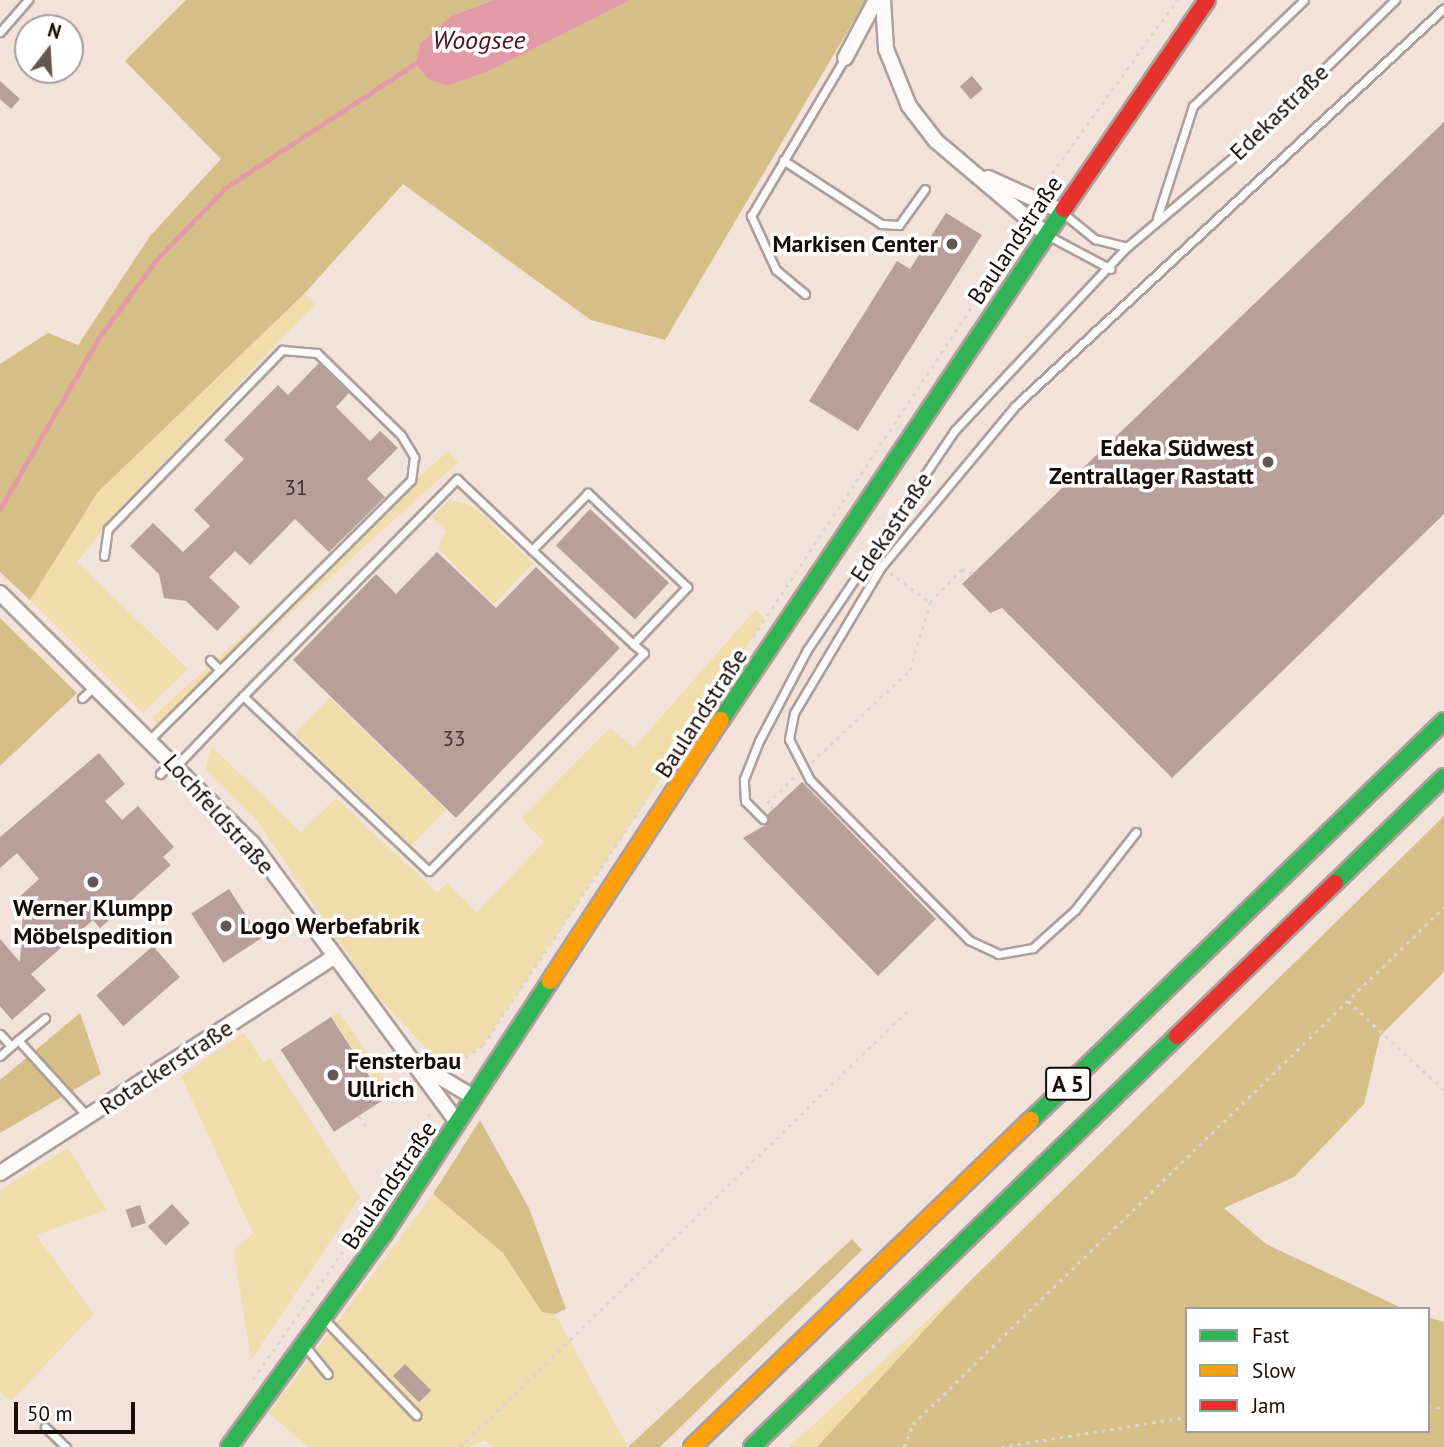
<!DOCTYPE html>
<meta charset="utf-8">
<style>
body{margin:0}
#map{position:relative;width:1444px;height:1447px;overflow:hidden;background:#f2e2da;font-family:"PT Sans",sans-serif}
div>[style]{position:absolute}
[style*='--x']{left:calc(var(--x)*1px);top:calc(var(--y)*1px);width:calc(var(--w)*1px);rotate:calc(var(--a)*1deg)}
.green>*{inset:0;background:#f1dcac;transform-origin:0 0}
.forest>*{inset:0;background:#d6bf86}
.water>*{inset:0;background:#e29ba6}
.stream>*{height:5px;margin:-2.5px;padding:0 2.5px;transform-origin:2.5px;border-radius:2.5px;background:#e29ba6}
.building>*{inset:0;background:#b89f9a;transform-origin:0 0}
.path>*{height:2.5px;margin-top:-1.25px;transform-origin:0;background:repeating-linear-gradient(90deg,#dad5d3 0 3.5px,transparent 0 8.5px)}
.roads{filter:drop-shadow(2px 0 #ad9f99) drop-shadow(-2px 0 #ad9f99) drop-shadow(0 2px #ad9f99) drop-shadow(0 -2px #ad9f99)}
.lane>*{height:7px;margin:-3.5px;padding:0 3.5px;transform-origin:3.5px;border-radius:3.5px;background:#fdfbf9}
.street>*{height:14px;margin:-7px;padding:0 7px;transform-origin:7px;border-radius:7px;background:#fdfbf9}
.fast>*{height:16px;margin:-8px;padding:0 8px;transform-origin:8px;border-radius:8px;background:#30b455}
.slow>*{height:16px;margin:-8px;padding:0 8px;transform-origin:8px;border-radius:8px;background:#ff9f0a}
.jam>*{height:16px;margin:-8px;padding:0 8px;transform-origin:8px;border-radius:8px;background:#e5322d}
.dots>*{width:19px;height:19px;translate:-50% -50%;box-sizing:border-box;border:4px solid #fff;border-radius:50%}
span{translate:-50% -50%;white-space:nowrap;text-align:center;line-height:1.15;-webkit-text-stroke:7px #fff;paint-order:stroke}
.number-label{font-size:21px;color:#3f312b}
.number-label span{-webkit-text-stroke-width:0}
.shield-label span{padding:2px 5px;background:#fff;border:2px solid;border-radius:5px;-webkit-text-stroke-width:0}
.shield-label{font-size:23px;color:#170c06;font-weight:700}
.street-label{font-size:24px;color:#170c06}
.poi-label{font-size:24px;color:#170c06;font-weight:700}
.right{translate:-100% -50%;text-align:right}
.left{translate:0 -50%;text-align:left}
.water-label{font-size:26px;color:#4c1022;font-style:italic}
.legend{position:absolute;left:1185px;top:1307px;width:245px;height:126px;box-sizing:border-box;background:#fff;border:2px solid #a29e9b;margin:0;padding:9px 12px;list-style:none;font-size:21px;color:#170c06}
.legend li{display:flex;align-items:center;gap:14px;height:35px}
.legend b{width:35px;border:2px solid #a29e9b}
.north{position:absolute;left:14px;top:14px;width:70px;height:70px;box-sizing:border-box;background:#fff;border:2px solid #a29e9b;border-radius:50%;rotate:17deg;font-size:19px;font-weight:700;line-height:28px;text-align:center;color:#170c06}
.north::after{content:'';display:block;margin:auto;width:24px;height:32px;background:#645750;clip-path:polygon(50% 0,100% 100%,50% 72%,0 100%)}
.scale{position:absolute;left:14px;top:1402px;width:121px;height:32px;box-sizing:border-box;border:4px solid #170c06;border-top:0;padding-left:9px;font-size:21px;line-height:24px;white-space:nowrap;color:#170c06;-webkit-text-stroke:5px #fff;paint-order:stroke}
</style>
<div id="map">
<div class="green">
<div style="clip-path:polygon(304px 294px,315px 304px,123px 505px,77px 562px,188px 669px,143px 713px,30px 600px,98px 492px)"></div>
<div style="left:448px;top:451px;width:15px;height:398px;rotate:48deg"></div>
<div style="clip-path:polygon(450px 500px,473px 506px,533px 563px,494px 604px,438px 548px,446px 531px,432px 517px)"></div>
<div style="clip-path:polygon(755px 610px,765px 618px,709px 706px,483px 1045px,455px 1063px,429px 1051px,375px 994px,254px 817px,206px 769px,211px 746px,301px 832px,336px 798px,437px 893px,447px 883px,477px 912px,544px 842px,521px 818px,610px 728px,634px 748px)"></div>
<div style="left:330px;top:698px;width:161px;height:50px;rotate:44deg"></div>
<div style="left:339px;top:1012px;width:97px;height:9px;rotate:56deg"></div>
<div style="clip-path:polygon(244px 1033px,263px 1062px,270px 1058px,360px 1197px,251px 1360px,234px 1251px,253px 1233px,181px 1076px)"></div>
<div style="clip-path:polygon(68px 1148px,107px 1210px,36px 1235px,94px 1314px,11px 1401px,0 1392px,0 1190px)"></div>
<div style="clip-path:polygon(433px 1194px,503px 1253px,542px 1311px,555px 1314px,628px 1447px,493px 1447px,485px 1440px,469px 1447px,308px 1447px,269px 1413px)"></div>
<div style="clip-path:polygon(966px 1285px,817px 1447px,789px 1447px)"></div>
</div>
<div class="forest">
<div style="clip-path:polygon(186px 0,493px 0,451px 16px,446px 86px,631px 0,866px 0,665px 340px,591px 320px,403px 184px,304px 294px,98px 492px,30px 600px,0 572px,0 364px,48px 333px,78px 345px,150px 236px,221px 159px,125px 61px)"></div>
<div style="clip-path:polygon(0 618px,77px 693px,0 766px)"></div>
<div style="clip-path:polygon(1444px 816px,1444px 972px,1380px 1036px,1364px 1104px,1294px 1177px,1224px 1208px,1266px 1244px,1404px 1309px,1187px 1309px,1187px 1431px,1428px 1431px,1428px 1317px,1444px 1322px,1444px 1447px,817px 1447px,966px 1285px)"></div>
<div style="clip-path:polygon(80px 1013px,101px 1074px,0 1133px,0 1080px)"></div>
<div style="clip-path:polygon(480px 1120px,529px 1208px,566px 1309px,555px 1314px,542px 1312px,503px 1253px,433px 1194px)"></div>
<div style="clip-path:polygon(852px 1239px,862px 1250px,660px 1447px,628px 1447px)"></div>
</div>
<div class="water">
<div style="clip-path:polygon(493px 0,631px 0,491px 70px,446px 86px,427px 78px,416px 63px,420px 44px,451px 16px)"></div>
</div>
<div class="stream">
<div style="--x:0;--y:509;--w:195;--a:-60.1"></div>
<div style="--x:97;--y:340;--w:101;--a:-53.5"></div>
<div style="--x:157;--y:259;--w:98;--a:-46.2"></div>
<div style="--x:225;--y:188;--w:228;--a:-33.2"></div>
</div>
<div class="building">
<div style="left:972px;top:76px;width:17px;height:16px;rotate:50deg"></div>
<div style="clip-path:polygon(0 81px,20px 99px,11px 109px,0 99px)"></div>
<div style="clip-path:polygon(1444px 122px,1444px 514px,1172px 778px,1002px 608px,990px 613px,962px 584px)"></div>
<div style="clip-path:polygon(946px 213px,982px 235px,858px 431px,809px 401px,897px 261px,910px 269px)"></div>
<div style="clip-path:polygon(319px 363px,349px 393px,336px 407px,370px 441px,380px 431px,398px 448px,367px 479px,385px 497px,329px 552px,295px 519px,250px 565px,235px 551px,209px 577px,240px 607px,217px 631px,186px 601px,164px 598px,159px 574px,130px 546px,153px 523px,183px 552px,210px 526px,194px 510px,244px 459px,224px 440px,278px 385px,288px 395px)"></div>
<div style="left:590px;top:509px;width:108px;height:50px;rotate:43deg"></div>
<div style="clip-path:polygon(437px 552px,496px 608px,536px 567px,620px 648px,456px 818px,293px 660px,376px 574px,396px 594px)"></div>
<div style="clip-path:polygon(99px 753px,125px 784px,105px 801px,122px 820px,138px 806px,174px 847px,163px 857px,171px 865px,100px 928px,93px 920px,31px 974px,46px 990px,12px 1020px,0 1006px,0 939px,20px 962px,23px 908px,16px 900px,39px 879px,17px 853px,0 868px,0 837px)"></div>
<div style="clip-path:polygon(802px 782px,936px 919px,878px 976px,743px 838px,767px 824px,767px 815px)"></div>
<div style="left:229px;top:889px;width:59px;height:45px;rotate:57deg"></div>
<div style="left:153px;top:946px;width:41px;height:75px;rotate:49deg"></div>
<div style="left:331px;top:1017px;width:98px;height:60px;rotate:57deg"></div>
<div style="left:172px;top:1204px;width:26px;height:33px;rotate:47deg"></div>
<div style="left:140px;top:1205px;width:19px;height:15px;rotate:72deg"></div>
<div style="left:405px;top:1364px;width:37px;height:17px;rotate:45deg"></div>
</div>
<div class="path">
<div style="--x:1042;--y:187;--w:231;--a:-54.2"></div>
<div style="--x:890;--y:573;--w:49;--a:35.9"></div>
<div style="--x:753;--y:637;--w:455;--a:-56.5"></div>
<div style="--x:1004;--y:258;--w:33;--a:-70"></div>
<div style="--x:812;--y:762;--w:134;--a:-43.2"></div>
<div style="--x:910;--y:670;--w:71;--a:-73.6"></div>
<div style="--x:930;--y:602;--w:46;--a:-45.9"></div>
<div style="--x:962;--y:569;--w:15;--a:23"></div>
<div style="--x:773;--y:809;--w:8;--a:-135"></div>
<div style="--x:767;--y:803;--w:40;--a:-44"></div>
<div style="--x:1348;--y:1001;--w:131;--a:42.8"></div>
<div style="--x:452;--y:1068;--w:39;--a:-37"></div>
<div style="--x:483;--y:1045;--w:294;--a:-56.4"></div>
<div style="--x:359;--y:1116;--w:16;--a:55"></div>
<div style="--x:253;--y:1379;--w:291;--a:-54.9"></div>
<div style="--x:420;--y:1141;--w:32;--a:-72"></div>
<div style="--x:1428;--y:1406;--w:16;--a:7"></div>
<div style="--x:460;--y:1447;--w:627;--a:-44.29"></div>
<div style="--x:904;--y:1447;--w:25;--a:-69"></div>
<div style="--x:913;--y:1424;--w:741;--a:-44.23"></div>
<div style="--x:1001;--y:1447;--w:188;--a:-9.2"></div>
</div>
<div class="roads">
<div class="lane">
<div style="--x:0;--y:32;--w:43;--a:-48.8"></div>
<div style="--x:783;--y:160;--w:117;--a:33.1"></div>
<div style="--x:881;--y:224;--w:18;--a:3"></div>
<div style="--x:899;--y:225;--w:44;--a:-54.2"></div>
<div style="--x:1064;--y:214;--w:40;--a:39"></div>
<div style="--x:1095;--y:239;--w:33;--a:14"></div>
<div style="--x:1157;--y:218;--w:118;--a:-72.2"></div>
<div style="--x:1193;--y:106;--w:153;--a:-43.7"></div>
<div style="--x:1047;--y:235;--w:72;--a:28"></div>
<div style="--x:805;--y:294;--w:38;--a:-140"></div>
<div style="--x:776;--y:270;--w:60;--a:-114.8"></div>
<div style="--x:751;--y:216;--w:184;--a:-59.3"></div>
<div style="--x:104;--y:556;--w:27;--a:-82"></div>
<div style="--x:108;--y:529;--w:250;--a:-45.8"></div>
<div style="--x:282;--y:350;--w:35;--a:5"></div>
<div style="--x:317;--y:353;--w:117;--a:44.3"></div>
<div style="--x:401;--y:435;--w:26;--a:59"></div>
<div style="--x:414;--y:457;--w:23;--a:97"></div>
<div style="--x:411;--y:480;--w:368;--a:135.2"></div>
<div style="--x:210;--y:660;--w:14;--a:45"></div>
<div style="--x:243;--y:696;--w:305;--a:-45.4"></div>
<div style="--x:457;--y:479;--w:103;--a:43.4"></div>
<div style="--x:532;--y:550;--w:138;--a:42.9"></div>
<div style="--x:633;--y:644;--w:79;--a:-46.5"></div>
<div style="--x:687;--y:587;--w:137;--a:-136.5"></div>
<div style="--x:588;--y:493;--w:80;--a:134.5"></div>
<div style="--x:82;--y:698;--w:18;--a:-43"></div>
<div style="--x:177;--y:765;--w:95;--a:-46.3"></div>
<div style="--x:243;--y:696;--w:255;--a:43.3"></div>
<div style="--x:429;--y:871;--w:306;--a:-45.4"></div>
<div style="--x:644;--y:653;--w:14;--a:-141"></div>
<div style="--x:160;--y:774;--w:18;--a:-47"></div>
<div style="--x:763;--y:819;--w:25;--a:-135"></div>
<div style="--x:745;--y:801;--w:22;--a:-93"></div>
<div style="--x:744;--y:779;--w:41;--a:-68.5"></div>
<div style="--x:759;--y:741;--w:103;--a:-62.2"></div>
<div style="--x:807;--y:650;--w:265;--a:-56.1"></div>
<div style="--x:955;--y:430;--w:251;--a:-46.8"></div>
<div style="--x:1127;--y:247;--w:144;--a:-40.2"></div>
<div style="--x:1237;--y:154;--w:221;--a:-44.3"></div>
<div style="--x:1136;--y:832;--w:99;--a:128"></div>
<div style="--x:1075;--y:910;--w:57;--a:137.9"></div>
<div style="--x:1033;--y:948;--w:35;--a:170"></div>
<div style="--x:999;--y:954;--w:33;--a:-155"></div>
<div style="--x:969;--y:940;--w:226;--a:-134.8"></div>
<div style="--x:810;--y:780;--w:46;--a:-117.1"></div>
<div style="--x:789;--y:739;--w:26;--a:-79"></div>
<div style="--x:794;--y:713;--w:170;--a:-59.2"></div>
<div style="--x:881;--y:567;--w:209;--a:-50.2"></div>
<div style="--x:1015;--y:406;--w:585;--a:-42.85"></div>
<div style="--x:0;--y:1034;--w:16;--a:47"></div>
<div style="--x:11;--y:1046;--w:44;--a:-39.5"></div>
<div style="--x:18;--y:1040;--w:104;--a:47.7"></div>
<div style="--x:0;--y:1056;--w:15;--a:-42"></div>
<div style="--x:325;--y:1320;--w:132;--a:46.2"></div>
<div style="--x:305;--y:1346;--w:36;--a:51"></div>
<div style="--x:45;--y:1427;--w:29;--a:44"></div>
</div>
<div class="street">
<div style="--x:883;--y:0;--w:49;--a:86.5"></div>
<div style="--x:886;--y:49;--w:61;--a:68"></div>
<div style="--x:909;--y:106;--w:44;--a:52.4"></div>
<div style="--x:936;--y:141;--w:144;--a:40.2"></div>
<div style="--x:845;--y:58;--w:66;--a:-61.9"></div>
<div style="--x:988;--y:178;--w:80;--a:24.3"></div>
<div style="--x:0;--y:593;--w:355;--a:44.8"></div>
<div style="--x:252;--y:843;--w:348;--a:53.7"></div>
<div style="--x:411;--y:1060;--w:74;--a:30.7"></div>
<div style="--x:0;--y:1173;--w:394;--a:-32.9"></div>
</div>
<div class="fast">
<div style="--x:721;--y:720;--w:615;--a:-56.13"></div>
<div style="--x:1335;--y:883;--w:152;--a:-44.2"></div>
<div style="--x:1031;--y:1120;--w:574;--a:-44.01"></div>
<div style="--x:229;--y:1447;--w:263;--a:-54"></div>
<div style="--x:384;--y:1234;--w:303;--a:-56.7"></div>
<div style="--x:752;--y:1447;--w:591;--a:-44.04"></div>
</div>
<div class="slow">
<div style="--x:550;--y:981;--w:312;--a:-56.8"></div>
<div style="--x:692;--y:1447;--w:471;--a:-44"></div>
</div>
<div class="jam">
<div style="--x:1064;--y:209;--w:253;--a:-55.6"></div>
<div style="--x:1177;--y:1036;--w:220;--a:-44.1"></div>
</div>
</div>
<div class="dots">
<div style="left:952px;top:244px;background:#645750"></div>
<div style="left:1268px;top:462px;background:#645750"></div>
<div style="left:93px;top:882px;background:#645750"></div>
<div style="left:226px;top:926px;background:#645750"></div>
<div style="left:333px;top:1075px;background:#645750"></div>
</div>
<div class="number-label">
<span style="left:296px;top:488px">31</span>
<span style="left:454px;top:739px">33</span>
</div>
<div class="shield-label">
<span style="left:1068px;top:1084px">A 5</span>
</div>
<div class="street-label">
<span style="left:1279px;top:112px;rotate:-44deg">Edekastraße</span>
<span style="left:1015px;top:240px;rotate:-56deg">Baulandstraße</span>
<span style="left:891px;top:527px;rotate:-56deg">Edekastraße</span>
<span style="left:701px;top:713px;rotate:-57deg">Baulandstraße</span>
<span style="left:219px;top:814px;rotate:48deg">Lochfeldstraße</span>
<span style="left:166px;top:1067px;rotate:-33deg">Rotackerstraße</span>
<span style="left:389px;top:1185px;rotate:-56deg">Baulandstraße</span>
</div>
<div class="poi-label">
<span class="right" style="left:938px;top:244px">Markisen Center</span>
<span class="right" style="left:1254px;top:462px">Edeka Südwest<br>Zentrallager Rastatt</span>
<span style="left:93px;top:922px">Werner Klumpp<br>Möbelspedition</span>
<span class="left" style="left:240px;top:926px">Logo Werbefabrik</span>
<span class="left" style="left:347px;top:1075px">Fensterbau<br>Ullrich</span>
</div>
<div class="water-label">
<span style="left:479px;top:40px">Woogsee</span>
</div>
<ul class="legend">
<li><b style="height:9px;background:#30b455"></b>Fast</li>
<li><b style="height:9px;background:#ff9f0a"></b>Slow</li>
<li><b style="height:9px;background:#e5322d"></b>Jam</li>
</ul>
<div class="north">N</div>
<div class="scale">50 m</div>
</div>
